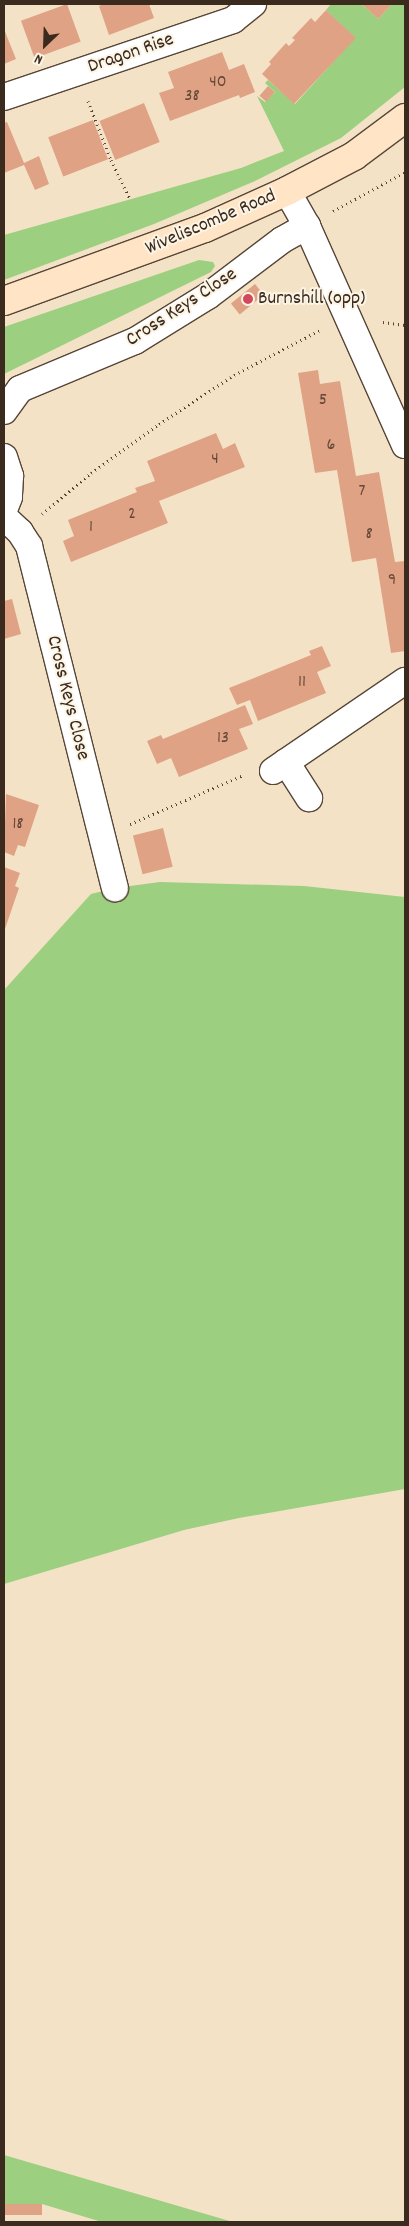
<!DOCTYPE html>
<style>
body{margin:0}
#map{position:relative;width:409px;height:2226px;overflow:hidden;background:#f4e2c7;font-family:Dekko,sans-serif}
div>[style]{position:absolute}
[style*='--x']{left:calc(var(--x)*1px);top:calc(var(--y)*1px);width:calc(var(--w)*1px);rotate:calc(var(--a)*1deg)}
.green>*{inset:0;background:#9ccf7f}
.building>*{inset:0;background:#e0a284;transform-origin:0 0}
.path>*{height:3px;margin-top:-1.5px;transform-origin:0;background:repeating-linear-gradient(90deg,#574637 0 1px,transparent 0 5px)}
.roads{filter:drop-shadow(1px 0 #574637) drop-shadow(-1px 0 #574637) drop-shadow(0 1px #574637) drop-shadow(0 -1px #574637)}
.street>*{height:26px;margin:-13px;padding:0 13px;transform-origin:13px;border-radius:13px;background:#fff}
.secondary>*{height:28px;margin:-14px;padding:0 14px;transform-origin:14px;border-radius:14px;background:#ffe4c6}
.dots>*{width:14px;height:14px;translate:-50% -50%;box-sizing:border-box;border:2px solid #fcf5e5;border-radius:50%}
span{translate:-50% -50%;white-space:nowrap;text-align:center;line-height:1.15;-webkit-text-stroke:4px #fcf5e5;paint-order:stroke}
.number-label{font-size:18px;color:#644838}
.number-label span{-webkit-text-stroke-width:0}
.street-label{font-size:20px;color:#3b2a1e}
.poi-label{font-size:20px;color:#3b2a1e}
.left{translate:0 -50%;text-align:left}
.frame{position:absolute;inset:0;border:5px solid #3b2a1e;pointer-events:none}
.north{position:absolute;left:20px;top:20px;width:50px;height:50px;-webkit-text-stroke:4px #fcf5e5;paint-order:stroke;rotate:204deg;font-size:14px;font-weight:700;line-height:20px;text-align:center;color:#3b2a1e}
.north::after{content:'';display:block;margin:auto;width:18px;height:22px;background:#3b2a1e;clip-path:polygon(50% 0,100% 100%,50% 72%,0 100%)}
</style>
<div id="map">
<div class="green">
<div style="clip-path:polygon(331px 4px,362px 4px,378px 19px,392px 4px,405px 4px,405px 87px,341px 138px,255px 181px,154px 224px,4px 280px,4px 235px,241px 168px,284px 151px,257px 96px,265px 102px,275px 92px,265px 83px,268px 80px,295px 104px,355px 38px,326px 10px)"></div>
<div style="clip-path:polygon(199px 260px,213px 262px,215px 266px,211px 272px,4px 374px,4px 327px)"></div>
<div style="clip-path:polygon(160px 882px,304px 886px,405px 897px,405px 1489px,239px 1518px,184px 1530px,4px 1584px,4px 990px,91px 894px,115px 888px)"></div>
<div style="clip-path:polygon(4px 2155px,233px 2222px,102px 2222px,42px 2204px,4px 2204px)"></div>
</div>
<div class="building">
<div style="left:67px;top:4px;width:40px;height:49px;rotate:70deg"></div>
<div style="clip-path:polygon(104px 4px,149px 4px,154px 18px,109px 35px,99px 6px)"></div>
<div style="clip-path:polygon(362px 4px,392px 4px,378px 19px)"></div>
<div style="clip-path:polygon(326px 10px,356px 38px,294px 104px,262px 74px,271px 64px,269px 62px,286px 43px,289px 46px,295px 40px,292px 38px,311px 18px,315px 22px)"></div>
<div style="clip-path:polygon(4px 29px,16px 59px,4px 64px)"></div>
<div style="clip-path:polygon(222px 52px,229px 70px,244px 64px,255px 92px,240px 98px,239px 95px,170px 121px,159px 93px,174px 88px,168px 72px)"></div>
<div style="left:268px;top:86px;width:9px;height:13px;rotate:41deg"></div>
<div style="left:144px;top:103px;width:42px;height:48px;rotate:68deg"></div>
<div style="left:93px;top:120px;width:42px;height:48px;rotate:69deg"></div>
<div style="clip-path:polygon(7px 122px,24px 163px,39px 156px,49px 184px,35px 190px,24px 165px,4px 173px,4px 123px)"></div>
<div style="left:255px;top:284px;width:14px;height:31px;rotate:51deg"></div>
<div style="clip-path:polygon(318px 370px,320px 384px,340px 381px,356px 476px,379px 472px,395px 562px,405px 561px,405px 651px,391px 653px,376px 558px,352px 562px,337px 470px,315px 473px,298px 373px)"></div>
<div style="clip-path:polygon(216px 433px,223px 449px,235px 443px,245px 467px,159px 501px,168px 523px,71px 562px,63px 541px,74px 536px,68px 520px,137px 492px,135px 488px,155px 481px,147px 461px)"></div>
<div style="clip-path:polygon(12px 599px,21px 634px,4px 639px,4px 601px)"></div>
<div style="clip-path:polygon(322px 646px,331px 666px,317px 672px,326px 693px,258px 721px,250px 700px,237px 705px,229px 688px,311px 655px,309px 651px)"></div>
<div style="clip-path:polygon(245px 705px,253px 724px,239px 729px,248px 749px,179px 777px,171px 758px,157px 764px,147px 741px,161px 735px,163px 739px)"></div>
<div style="clip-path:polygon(6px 794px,39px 805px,25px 847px,18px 845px,14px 856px,4px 852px)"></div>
<div style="left:163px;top:828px;width:40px;height:31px;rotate:76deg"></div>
<div style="clip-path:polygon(4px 867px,20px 873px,15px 886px,19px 888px,5px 929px)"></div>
<div style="left:4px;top:2204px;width:38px;height:11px"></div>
</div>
<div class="path">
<div style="--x:88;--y:101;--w:63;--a:68.7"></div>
<div style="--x:111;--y:160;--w:43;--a:64"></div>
<div style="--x:333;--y:211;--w:82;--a:-28.4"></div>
<div style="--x:383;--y:322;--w:22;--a:8"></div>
<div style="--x:42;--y:514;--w:64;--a:-39.9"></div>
<div style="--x:91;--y:473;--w:84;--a:-35.8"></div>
<div style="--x:159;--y:424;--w:90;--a:-33.2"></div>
<div style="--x:234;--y:375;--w:99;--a:-27.6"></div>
<div style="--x:130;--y:824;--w:124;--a:-23.3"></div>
</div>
<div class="roads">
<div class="street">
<div style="--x:4;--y:97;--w:242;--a:-18.6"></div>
<div style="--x:233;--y:20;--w:26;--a:-39"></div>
<div style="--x:287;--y:191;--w:40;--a:60.3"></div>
<div style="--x:307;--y:226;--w:240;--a:65.9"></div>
<div style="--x:4;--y:411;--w:27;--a:-54"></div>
<div style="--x:20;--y:389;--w:125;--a:-22.7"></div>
<div style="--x:135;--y:341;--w:86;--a:-31.7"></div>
<div style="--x:208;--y:296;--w:93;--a:-37.1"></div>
<div style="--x:282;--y:240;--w:29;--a:-29"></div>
<div style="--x:4;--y:457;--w:20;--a:72"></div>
<div style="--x:10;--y:476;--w:21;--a:93"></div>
<div style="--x:9;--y:497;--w:14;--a:111"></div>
<div style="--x:4;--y:517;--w:22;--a:43"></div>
<div style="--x:20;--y:532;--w:17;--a:57"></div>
<div style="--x:29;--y:546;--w:353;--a:75.9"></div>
<div style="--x:286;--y:762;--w:43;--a:57.4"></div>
<div style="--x:273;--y:771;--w:160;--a:-34.3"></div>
</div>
<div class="secondary">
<div style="--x:4;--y:301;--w:214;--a:-20"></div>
<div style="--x:205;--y:228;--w:90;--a:-24.3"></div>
<div style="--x:287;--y:191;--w:76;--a:-27.6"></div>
<div style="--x:354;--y:156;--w:64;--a:-36.7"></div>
</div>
</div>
<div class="dots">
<div style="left:248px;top:299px;background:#d1495b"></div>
</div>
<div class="number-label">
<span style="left:218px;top:83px">40</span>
<span style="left:192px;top:97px">38</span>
<span style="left:323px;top:401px">5</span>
<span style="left:331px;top:446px">6</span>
<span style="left:215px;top:460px">4</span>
<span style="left:362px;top:492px">7</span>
<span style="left:132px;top:515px">2</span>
<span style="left:91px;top:528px">1</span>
<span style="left:369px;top:535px">8</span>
<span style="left:392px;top:581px">9</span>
<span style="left:302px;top:683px">11</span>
<span style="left:223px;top:739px">13</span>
<span style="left:18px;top:825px">18</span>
</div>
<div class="street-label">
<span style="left:131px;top:54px;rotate:-19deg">Dragon Rise</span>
<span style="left:211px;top:223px;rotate:-23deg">Wiveliscombe Road</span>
<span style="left:182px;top:308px;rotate:-33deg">Cross Keys Close</span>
<span style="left:67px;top:698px;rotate:76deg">Cross Keys Close</span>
</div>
<div class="poi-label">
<span class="left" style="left:258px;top:299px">Burnshill (opp)</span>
</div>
<div class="frame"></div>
<div class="north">N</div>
</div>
